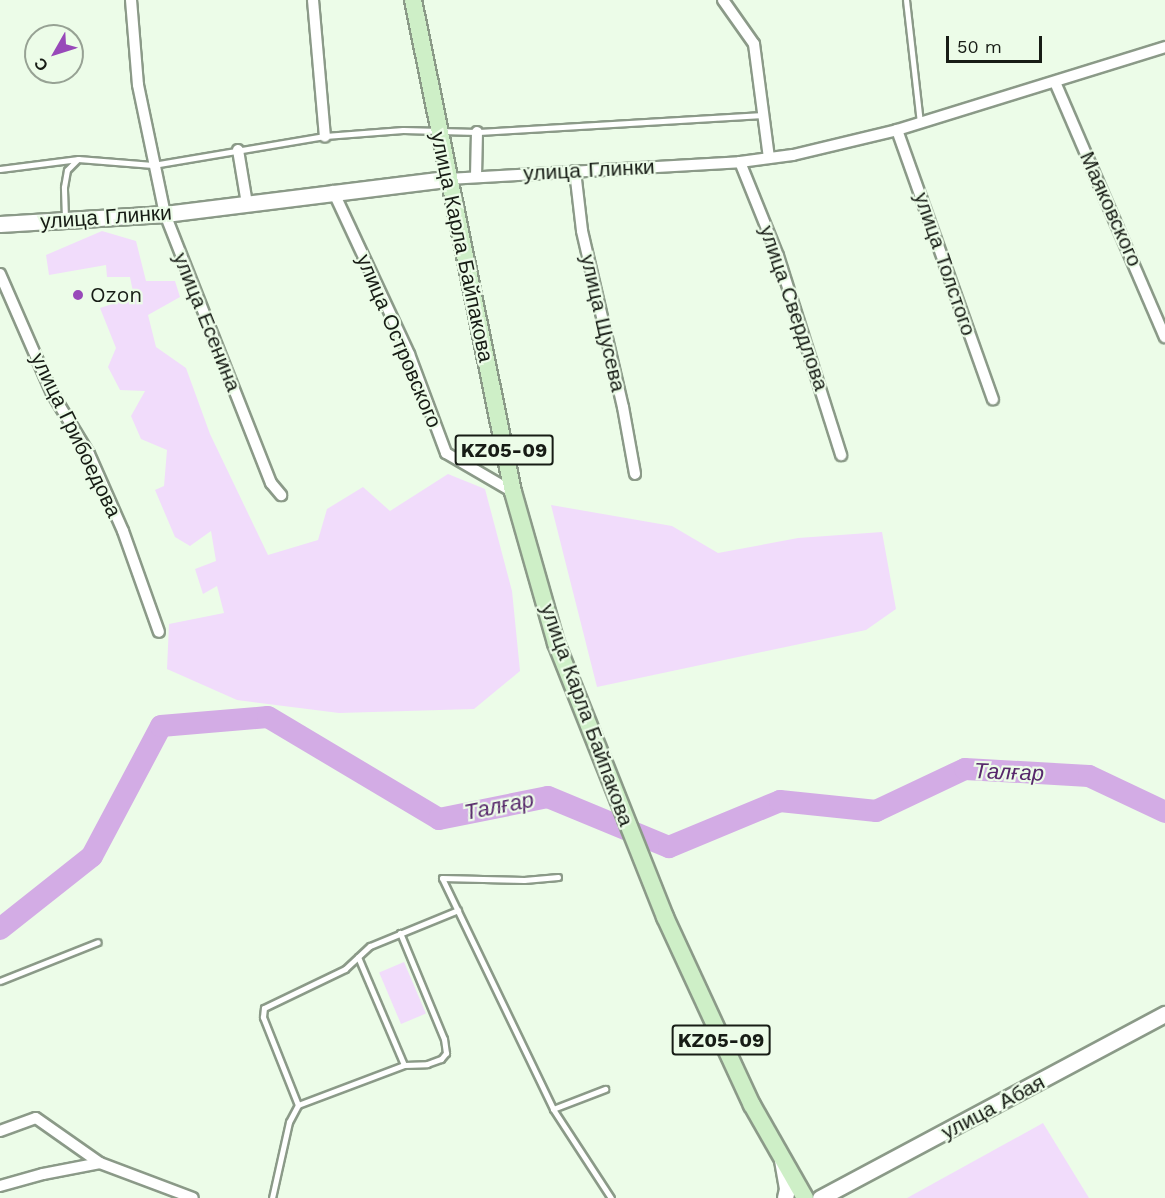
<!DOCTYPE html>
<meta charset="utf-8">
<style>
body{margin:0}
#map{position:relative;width:1165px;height:1198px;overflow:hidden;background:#ecfce8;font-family:"Work Sans",sans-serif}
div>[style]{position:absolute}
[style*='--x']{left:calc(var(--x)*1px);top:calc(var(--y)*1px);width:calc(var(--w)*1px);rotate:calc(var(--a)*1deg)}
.green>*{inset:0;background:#f1dcfb;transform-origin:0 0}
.river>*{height:22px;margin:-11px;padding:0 11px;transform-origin:11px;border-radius:11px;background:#d3ace5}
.roads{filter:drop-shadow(2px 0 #8b9a88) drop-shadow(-2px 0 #8b9a88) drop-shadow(0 2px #8b9a88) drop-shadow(0 -2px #8b9a88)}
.lane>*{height:5px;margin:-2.5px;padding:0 2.5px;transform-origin:2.5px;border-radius:2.5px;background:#fff}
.street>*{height:10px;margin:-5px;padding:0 5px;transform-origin:5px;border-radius:5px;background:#fff}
.secondary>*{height:15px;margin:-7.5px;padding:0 7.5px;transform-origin:7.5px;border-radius:7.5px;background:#fff}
.primary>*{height:16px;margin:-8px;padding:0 8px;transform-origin:8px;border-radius:8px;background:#ceefc7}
.dots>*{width:16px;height:16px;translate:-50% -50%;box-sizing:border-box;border:3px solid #ecfce8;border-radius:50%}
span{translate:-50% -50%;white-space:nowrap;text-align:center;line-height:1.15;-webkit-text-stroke:4.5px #ecfce8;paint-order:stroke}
.shield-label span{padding:2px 4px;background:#ecfce8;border:2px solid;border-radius:4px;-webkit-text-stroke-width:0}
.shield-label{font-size:20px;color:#171c15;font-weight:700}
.street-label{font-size:21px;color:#171c15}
.poi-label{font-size:21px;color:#171c15}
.left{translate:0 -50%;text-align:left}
.water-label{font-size:22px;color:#57286b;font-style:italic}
.north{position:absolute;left:24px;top:24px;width:60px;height:60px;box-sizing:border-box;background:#ecfce8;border:2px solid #97a294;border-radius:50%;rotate:231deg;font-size:16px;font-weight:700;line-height:24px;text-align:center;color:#171c15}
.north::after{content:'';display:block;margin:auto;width:21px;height:27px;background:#9849b9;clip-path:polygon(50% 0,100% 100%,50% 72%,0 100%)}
.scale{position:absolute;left:946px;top:36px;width:96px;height:27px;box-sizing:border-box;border:3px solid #171c15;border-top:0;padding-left:8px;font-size:18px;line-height:21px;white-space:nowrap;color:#171c15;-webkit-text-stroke:4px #ecfce8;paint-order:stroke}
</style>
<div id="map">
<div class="green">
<div style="clip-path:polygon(102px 231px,136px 241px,146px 281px,175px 281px,180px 297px,148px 315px,156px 347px,186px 368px,210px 434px,268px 555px,318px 540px,327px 509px,363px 487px,390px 511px,448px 474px,485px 489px,512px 591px,520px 671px,474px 709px,339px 713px,237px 700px,167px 669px,169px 624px,224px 613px,217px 586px,203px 594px,195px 569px,216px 561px,211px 531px,190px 546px,175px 537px,155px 490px,164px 486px,167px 450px,141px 439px,131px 416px,145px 391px,120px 390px,108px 367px,116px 348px,100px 308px,134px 297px,130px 277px,107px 277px,106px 265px,49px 275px,46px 255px)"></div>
<div style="clip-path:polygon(551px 505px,672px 526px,718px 553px,798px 538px,882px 532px,896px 609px,866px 630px,597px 687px)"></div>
<div style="left:404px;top:962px;width:56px;height:27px;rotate:67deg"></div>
<div style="clip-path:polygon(1043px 1123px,1089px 1198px,907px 1198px)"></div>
</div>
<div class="river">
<div style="--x:0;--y:929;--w:117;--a:-38.4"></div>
<div style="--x:92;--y:856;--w:147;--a:-62"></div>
<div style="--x:161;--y:726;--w:107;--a:-4.8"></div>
<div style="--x:268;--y:717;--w:199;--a:30.8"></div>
<div style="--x:439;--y:819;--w:111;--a:-11.4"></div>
<div style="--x:548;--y:797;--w:131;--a:22.5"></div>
<div style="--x:669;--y:847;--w:120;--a:-22.5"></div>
<div style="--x:780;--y:801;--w:97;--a:5.9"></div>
<div style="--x:876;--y:811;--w:98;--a:-25.3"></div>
<div style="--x:965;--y:769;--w:124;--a:3.2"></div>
<div style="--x:1089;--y:776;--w:84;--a:25.3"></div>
</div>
<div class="roads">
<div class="lane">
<div style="--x:906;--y:0;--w:123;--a:83.5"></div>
<div style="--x:0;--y:169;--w:79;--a:-7.3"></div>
<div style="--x:78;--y:159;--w:75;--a:4.6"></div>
<div style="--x:153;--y:165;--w:174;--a:-9.6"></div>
<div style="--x:325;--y:136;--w:78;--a:-4.4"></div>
<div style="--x:403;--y:130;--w:74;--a:1.5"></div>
<div style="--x:477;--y:132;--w:288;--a:-3.4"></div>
<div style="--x:65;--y:218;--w:31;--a:-92"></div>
<div style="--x:64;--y:187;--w:17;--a:-80"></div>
<div style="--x:67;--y:170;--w:14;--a:-45"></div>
<div style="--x:558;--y:877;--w:34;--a:175"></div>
<div style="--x:524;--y:880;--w:82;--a:-178.6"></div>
<div style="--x:442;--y:878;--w:256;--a:64.3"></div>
<div style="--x:553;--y:1109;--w:106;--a:56.9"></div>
<div style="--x:358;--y:957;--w:117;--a:66.9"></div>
<div style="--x:0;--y:981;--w:105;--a:-21.7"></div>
<div style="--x:298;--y:1105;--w:113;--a:-20.7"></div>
<div style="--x:404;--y:1065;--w:23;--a:-2"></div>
<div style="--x:427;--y:1064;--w:15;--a:-20"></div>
<div style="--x:441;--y:1059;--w:8;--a:-50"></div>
<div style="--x:446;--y:1053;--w:14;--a:-98"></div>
<div style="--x:444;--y:1039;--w:115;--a:-112.5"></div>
<div style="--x:553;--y:1109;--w:56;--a:-21"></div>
<div style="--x:272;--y:1198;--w:78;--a:-77.4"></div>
<div style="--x:289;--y:1122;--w:19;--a:-62"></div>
<div style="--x:298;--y:1105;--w:95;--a:-111.7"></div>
<div style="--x:263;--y:1017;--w:9;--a:-84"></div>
<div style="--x:264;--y:1008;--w:90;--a:-25.7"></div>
<div style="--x:345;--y:969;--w:34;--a:-43"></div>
<div style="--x:370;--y:946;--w:95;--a:-22.2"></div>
</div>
<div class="street">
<div style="--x:131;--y:0;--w:85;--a:85.3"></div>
<div style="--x:138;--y:85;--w:132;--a:78.2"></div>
<div style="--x:165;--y:214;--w:289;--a:68.5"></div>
<div style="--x:271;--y:483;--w:16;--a:50"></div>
<div style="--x:313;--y:0;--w:137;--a:85"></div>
<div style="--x:723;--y:0;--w:54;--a:54.8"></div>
<div style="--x:754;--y:44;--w:115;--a:82.5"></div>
<div style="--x:1055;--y:82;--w:278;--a:66.7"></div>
<div style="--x:897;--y:130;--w:286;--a:70.4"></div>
<div style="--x:238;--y:150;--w:55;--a:80.5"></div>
<div style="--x:740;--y:162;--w:101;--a:68"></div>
<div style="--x:778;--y:256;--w:209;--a:72.4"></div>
<div style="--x:575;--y:171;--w:60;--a:83.3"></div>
<div style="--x:582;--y:231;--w:181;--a:76.9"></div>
<div style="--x:623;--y:407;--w:68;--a:79.8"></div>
<div style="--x:476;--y:176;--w:44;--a:-88.7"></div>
<div style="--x:448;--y:179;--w:292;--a:-3.3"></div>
<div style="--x:740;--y:162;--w:53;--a:-7.5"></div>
<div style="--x:793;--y:155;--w:107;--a:-13.5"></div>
<div style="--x:897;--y:130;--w:281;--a:-17.2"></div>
<div style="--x:333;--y:191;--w:180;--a:65"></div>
<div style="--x:409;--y:354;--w:106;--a:69.5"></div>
<div style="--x:446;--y:453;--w:78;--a:30.2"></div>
<div style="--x:0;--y:274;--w:130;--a:66.4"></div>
<div style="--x:52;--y:393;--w:71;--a:58.8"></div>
<div style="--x:89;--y:454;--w:84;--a:66.2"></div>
<div style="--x:123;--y:531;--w:107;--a:70.4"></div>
<div style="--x:0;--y:1131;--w:38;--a:-20"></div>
<div style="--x:36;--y:1118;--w:78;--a:35.1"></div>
<div style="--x:0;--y:1186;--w:45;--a:-15.6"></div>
<div style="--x:43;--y:1174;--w:58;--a:-10.9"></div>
<div style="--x:100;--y:1163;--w:99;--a:20.6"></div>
</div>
<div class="secondary">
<div style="--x:0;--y:224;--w:165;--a:-3.5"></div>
<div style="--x:165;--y:214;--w:285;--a:-7.1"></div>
<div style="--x:782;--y:1160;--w:29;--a:80"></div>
<div style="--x:787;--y:1189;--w:9;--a:103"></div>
<div style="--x:820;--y:1198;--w:391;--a:-28.1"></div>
</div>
<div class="primary">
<div style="--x:413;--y:0;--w:502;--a:78.51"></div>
<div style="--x:513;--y:492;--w:157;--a:74.1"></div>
<div style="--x:556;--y:643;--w:295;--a:68.3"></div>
<div style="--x:665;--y:917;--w:207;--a:65.2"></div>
<div style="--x:752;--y:1105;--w:107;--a:60.3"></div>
</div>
</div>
<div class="dots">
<div style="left:78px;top:295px;background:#9849b9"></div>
</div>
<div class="shield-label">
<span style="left:504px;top:450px">KZ05-09</span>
<span style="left:721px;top:1040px">KZ05-09</span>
</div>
<div class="street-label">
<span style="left:589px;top:170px;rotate:-3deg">улица Глинки</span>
<span style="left:1111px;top:209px;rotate:66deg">Маяковского</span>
<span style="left:106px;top:217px;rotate:-4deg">улица Глинки</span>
<span style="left:462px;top:247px;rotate:78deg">улица Карла Байпакова</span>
<span style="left:945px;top:264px;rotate:71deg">улица Толстого</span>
<span style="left:794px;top:308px;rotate:71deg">улица Свердлова</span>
<span style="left:207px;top:322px;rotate:68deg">улица Есенина</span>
<span style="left:603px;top:323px;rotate:77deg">улица Щусева</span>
<span style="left:399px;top:341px;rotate:67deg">улица Островского</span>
<span style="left:76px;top:435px;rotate:64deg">улица Грибоедова</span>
<span style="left:587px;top:715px;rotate:70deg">улица Карла Байпакова</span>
<span style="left:993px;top:1107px;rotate:-28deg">улица Абая</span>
</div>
<div class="poi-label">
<span class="left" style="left:90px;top:295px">Ozon</span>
</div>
<div class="water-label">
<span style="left:1009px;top:772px;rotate:2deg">Талғар</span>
<span style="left:499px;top:806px;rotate:-11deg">Талғар</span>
</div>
<div class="north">С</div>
<div class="scale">50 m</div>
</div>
